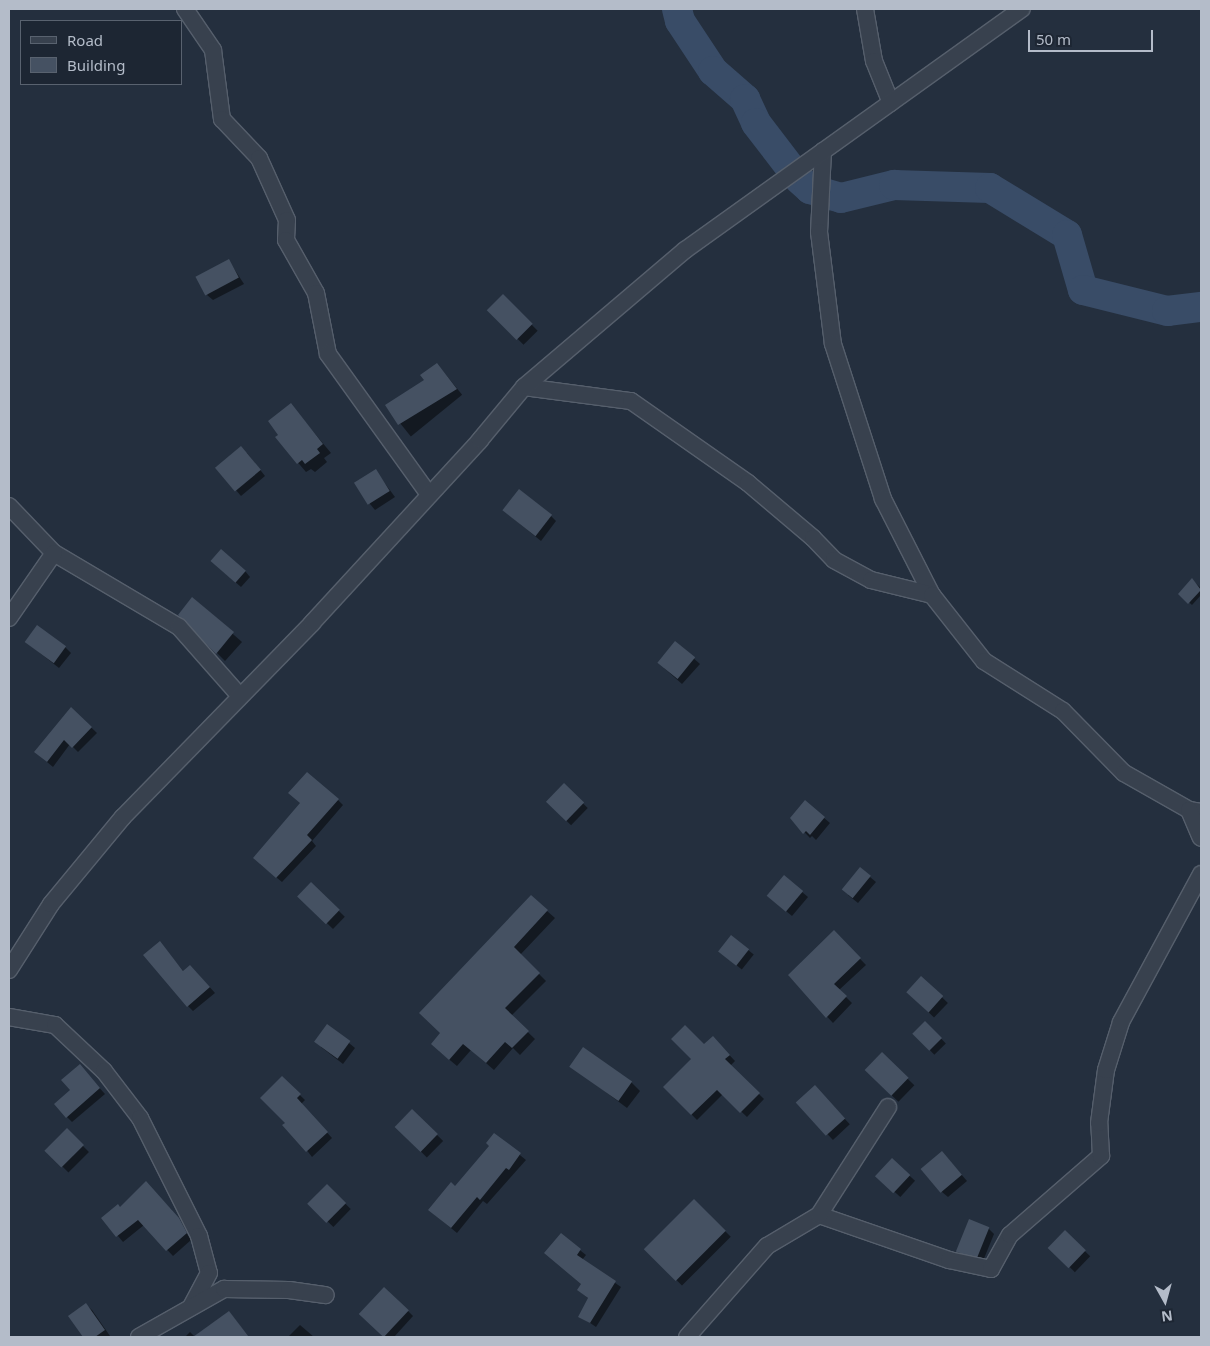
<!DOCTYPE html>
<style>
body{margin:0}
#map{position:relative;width:1210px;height:1346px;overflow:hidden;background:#242f3e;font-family:"Noto Sans",sans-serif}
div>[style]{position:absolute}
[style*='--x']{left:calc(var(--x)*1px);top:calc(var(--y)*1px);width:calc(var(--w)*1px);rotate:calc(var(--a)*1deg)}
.shadow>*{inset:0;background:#0007;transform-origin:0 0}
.river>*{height:30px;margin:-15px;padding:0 15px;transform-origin:15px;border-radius:15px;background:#394c67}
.building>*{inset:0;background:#455162;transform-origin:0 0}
.roads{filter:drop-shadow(1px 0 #565f6c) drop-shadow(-1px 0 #565f6c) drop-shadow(0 1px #565f6c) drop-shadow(0 -1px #565f6c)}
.street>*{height:16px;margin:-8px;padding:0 8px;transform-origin:8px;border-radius:8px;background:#38414e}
span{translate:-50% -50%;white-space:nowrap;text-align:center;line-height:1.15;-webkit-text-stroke:4px #1d2633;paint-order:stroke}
.frame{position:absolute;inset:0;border:10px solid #b4bcc9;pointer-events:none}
.legend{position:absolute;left:20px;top:20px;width:162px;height:65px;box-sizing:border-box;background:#1d2633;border:1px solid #59626f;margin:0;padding:6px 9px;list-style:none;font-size:15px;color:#b4bcc9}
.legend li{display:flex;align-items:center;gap:10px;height:25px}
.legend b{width:25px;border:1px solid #59626f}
.north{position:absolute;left:1140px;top:1276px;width:50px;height:50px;-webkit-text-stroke:4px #1d2633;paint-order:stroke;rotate:173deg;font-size:14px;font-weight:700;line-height:20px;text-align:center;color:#b4bcc9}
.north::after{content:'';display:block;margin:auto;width:18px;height:22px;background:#b4bcc9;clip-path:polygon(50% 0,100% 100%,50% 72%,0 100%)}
.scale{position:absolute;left:1028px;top:30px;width:125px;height:22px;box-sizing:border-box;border:2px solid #b4bcc9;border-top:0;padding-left:6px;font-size:15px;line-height:18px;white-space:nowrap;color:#b4bcc9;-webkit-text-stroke:4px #1d2633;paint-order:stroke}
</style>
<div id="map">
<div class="shadow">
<div style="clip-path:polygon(229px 261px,244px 284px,213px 300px,207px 295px)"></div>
<div style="left:503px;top:296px;width:49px;height:20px;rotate:45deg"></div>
<div style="left:442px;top:370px;width:32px;height:66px;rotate:51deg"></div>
<div style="clip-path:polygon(291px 405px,331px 453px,324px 458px,327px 462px,315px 472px,311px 469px,306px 472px,277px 438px)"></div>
<div style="clip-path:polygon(247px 453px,265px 476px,241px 496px,216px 467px)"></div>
<div style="clip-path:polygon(375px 470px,395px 497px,375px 510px,370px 504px)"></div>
<div style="clip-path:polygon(509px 515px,551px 516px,556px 521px,541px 541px)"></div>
<div style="clip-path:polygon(218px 567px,245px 571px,250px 577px,241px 587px)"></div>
<div style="clip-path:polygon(1192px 580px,1201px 588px,1201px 595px,1192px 605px,1180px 594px)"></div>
<div style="clip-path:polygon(193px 599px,242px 642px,225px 661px,179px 615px)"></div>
<div style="clip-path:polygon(26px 642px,65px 647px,71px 653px,59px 668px)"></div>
<div style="clip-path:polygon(675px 642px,700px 664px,682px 684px,664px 668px)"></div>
<div style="clip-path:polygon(72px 709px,97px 733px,78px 752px,70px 744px,53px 767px,35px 752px)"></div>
<div style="left:564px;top:785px;width:33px;height:24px;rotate:44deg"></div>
<div style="clip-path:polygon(338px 800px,343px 805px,312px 841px,316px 846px,282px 882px,260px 864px,302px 803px)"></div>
<div style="clip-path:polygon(805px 802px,830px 823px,816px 840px,812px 836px,810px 838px,791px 818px)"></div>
<div style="clip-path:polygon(870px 877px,876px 882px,858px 903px,848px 895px)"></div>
<div style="left:311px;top:884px;width:47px;height:17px;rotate:44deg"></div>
<div style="clip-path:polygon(802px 892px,808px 897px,792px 916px,774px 901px)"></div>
<div style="clip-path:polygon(531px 897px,555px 918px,520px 955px,546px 981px,511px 1016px,535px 1039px,520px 1055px,513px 1048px,494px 1070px,471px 1050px,457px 1066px,439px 1051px,442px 1033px)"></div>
<div style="clip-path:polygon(834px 932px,866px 965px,839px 990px,852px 1003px,833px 1023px,789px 976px)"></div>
<div style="left:732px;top:937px;width:28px;height:19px;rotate:39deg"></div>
<div style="clip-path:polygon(165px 949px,184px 972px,196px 972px,215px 993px,193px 1011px,188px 1006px)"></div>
<div style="left:922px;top:978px;width:36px;height:20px;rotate:44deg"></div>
<div style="left:925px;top:1022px;width:30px;height:16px;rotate:46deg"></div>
<div style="clip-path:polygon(327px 1025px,355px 1048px,343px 1064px,321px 1047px)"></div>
<div style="clip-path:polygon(719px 1044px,735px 1061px,730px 1066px,764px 1099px,747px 1117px,723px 1094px,697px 1120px,665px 1087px,704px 1046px)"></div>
<div style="left:882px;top:1054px;width:45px;height:23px;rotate:44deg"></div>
<div style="clip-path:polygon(571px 1066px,631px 1082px,640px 1091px,627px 1108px)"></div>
<div style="clip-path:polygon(85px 1072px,105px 1094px,72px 1122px,67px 1117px,72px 1090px)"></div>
<div style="clip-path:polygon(282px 1078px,305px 1100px,301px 1104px,332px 1138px,312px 1157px,286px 1123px)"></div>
<div style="left:815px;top:1087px;width:51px;height:23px;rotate:47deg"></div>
<div style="left:412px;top:1110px;width:44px;height:23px;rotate:45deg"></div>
<div style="left:67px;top:1130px;width:31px;height:29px;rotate:45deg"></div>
<div style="clip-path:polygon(494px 1134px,526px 1160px,487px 1204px,483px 1201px,457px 1233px,435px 1215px,490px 1146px)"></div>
<div style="clip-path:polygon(947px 1158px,967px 1181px,948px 1197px,942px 1192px)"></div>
<div style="left:892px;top:1160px;width:31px;height:22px;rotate:42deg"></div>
<div style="clip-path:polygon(146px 1183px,171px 1209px,191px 1240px,173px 1256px,144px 1225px,123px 1242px,103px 1218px,120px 1208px)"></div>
<div style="left:327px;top:1186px;width:33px;height:25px;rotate:44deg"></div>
<div style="left:694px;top:1200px;width:52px;height:69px;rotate:45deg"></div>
<div style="clip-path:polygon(988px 1228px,994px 1234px,983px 1261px,963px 1256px,958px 1251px)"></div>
<div style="left:1065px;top:1232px;width:35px;height:22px;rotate:44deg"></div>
<div style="clip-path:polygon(561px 1235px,586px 1255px,582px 1260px,621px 1287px,596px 1327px,580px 1316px,589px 1299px,578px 1290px,582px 1284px)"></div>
<div style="clip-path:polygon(86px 1305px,92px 1310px,110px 1336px,84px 1337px,69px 1316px)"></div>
<div style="clip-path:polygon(408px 1311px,413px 1316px,394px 1337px,386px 1337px,366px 1319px)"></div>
<div style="clip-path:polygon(229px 1312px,249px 1337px,195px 1337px)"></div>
<div style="clip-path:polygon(300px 1325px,314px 1337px,288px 1337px)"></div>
<div style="clip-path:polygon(190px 1332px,195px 1337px,185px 1337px)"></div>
</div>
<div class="river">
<div style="--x:677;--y:9;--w:12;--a:76"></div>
<div style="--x:680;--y:21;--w:60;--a:56.6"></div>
<div style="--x:713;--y:71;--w:43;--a:41.2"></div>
<div style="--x:745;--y:99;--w:26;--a:65"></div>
<div style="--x:756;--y:123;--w:54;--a:52.5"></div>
<div style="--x:799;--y:179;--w:15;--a:42"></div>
<div style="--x:810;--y:189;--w:32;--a:16"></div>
<div style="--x:841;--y:198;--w:55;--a:-13.8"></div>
<div style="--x:894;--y:185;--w:96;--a:1.8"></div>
<div style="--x:990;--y:188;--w:90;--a:31.4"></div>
<div style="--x:1067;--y:235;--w:57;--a:73.8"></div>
<div style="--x:1083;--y:290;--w:87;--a:14"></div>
<div style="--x:1167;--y:311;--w:34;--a:-7"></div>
</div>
<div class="building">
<div style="left:229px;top:259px;width:21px;height:38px;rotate:62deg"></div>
<div style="left:503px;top:294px;width:42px;height:23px;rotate:45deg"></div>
<div style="clip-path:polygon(437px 363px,457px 389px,398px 425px,385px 405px,424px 380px,420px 375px)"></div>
<div style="clip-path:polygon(291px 403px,323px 444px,317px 449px,320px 453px,305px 464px,302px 460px,297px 464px,275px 437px,278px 435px,268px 421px)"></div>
<div style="left:241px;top:446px;width:31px;height:34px;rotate:50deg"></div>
<div style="left:376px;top:469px;width:26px;height:26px;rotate:58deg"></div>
<div style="left:519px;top:489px;width:42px;height:27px;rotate:38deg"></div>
<div style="left:221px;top:549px;width:33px;height:16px;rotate:41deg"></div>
<div style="clip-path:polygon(1192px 578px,1201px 590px,1188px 604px,1178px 594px)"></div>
<div style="clip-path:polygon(192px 597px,234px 632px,216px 654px,178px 615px)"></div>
<div style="left:37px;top:625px;width:36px;height:21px;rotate:36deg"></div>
<div style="left:675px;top:641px;width:26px;height:28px;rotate:39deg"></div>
<div style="clip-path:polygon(71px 707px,92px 727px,72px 748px,64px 740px,47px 762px,34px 752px)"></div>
<div style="clip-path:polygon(307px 772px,339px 799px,307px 835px,312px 840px,276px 878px,253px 858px,300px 803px,288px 793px)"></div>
<div style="left:564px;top:783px;width:28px;height:26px;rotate:44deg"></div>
<div style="clip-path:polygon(805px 800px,825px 817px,810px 835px,806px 831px,803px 834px,790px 818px)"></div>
<div style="left:860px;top:867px;width:14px;height:29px;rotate:39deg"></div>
<div style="left:784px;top:875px;width:25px;height:27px;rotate:40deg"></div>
<div style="left:311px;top:882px;width:40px;height:20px;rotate:44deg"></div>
<div style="clip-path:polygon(531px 895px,548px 910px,514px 947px,540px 973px,505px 1008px,529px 1031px,512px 1048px,505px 1042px,486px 1063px,463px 1044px,449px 1060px,431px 1044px,440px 1033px,419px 1013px)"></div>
<div style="clip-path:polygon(834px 930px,861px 958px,834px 984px,847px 996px,826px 1018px,788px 975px)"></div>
<div style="left:731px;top:935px;width:23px;height:21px;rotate:38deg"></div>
<div style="clip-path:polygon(160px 941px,183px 971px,190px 965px,210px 987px,187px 1007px,143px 955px)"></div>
<div style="left:921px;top:976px;width:30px;height:22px;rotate:42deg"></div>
<div style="left:925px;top:1021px;width:24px;height:18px;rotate:45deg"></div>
<div style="left:327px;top:1024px;width:29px;height:22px;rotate:36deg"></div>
<div style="clip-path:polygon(685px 1025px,704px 1044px,713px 1036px,730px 1055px,725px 1059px,760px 1093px,740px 1113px,717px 1090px,691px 1115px,663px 1087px,691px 1059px,671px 1039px)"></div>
<div style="left:583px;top:1047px;width:60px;height:24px;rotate:35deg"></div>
<div style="left:882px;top:1052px;width:37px;height:25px;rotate:44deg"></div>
<div style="clip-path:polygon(80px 1064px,100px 1088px,66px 1118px,54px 1104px,70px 1090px,61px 1080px)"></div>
<div style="clip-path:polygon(282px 1076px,301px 1094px,297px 1098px,328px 1132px,306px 1152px,282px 1125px,285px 1123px,260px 1098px)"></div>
<div style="left:815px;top:1085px;width:45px;height:26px;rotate:48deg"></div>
<div style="left:412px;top:1109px;width:36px;height:25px;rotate:44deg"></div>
<div style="left:67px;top:1128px;width:24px;height:32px;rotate:45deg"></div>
<div style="clip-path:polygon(494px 1133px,521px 1153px,509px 1170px,506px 1168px,480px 1200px,477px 1197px,451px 1228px,428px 1210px,451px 1182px,455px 1186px,489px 1146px,486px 1143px)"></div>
<div style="left:942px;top:1151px;width:31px;height:28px;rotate:50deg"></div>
<div style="left:892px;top:1158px;width:25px;height:25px;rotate:43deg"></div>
<div style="clip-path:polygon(146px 1181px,179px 1218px,187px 1233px,166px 1251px,138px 1220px,116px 1237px,101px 1218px,118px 1204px,120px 1207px)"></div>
<div style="left:327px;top:1184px;width:27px;height:28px;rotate:45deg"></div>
<div style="left:694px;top:1199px;width:45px;height:71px;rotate:45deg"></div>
<div style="left:969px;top:1219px;width:22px;height:35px;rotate:22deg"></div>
<div style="left:1065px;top:1230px;width:29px;height:25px;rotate:44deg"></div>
<div style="clip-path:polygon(561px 1233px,581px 1249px,577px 1255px,616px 1281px,590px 1323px,578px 1317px,588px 1298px,577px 1290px,581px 1284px,544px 1253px)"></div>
<div style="left:384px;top:1287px;width:34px;height:37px;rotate:43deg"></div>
<div style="clip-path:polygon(86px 1303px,105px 1330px,95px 1337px,83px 1337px,68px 1316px)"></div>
<div style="clip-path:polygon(229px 1311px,249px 1337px,193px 1337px)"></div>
</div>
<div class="roads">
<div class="street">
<div style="--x:185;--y:9;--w:50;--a:55.7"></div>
<div style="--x:213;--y:50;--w:70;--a:82.6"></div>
<div style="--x:222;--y:119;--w:54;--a:46.5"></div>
<div style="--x:259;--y:158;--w:68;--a:65.7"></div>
<div style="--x:287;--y:220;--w:20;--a:93"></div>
<div style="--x:286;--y:240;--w:61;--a:60.5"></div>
<div style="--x:316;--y:293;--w:62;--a:78.9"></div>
<div style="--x:328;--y:354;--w:171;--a:54.3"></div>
<div style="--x:865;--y:9;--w:53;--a:80.2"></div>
<div style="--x:874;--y:61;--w:45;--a:68"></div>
<div style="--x:823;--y:151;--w:81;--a:92.8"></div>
<div style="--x:819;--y:232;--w:113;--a:82.9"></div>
<div style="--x:833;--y:344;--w:163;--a:72.1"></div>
<div style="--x:883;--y:499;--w:108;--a:63"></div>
<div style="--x:524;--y:387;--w:108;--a:7.5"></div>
<div style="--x:631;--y:401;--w:143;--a:35"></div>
<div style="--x:748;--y:483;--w:85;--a:40.2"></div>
<div style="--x:813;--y:538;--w:30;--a:46"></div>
<div style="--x:834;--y:560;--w:42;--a:28.4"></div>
<div style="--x:871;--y:580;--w:63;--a:13.8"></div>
<div style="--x:932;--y:595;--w:84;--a:51.8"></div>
<div style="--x:984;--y:661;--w:93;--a:32.3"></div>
<div style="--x:1063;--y:711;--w:87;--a:45.5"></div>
<div style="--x:1124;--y:773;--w:75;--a:29.6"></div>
<div style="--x:1189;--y:810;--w:12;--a:9"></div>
<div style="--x:9;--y:506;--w:65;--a:46.2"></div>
<div style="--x:54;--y:553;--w:145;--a:30.6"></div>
<div style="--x:179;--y:627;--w:91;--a:48.6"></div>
<div style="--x:9;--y:618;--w:79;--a:-55.3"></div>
<div style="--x:1189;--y:810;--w:30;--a:67"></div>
<div style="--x:9;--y:970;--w:78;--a:-57.5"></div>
<div style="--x:51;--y:904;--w:113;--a:-50.4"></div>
<div style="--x:123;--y:817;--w:271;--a:-45.7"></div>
<div style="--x:312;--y:623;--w:248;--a:-47.4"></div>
<div style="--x:480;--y:440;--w:69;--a:-50.3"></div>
<div style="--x:524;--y:387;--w:211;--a:-40.4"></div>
<div style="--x:685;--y:250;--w:414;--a:-35.6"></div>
<div style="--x:9;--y:1017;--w:47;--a:9.9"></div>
<div style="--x:55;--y:1025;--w:67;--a:43.2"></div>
<div style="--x:104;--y:1071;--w:59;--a:52.5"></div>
<div style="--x:140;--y:1118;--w:132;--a:63.4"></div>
<div style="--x:199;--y:1236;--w:38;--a:75"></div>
<div style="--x:209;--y:1273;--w:38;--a:118"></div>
<div style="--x:819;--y:1215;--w:138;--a:19.1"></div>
<div style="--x:949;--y:1260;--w:43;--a:12.1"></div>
<div style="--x:991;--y:1269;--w:39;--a:-61"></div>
<div style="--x:1010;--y:1235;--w:121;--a:-41"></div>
<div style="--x:1101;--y:1156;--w:33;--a:-93"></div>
<div style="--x:1099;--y:1123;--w:53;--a:-82.5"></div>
<div style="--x:1106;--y:1070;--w:50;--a:-72.6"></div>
<div style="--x:1121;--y:1022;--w:168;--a:-61.6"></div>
<div style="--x:139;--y:1337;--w:98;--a:-29.5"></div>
<div style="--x:224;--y:1289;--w:65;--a:0.9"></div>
<div style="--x:289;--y:1290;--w:37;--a:8"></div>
<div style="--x:687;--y:1337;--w:121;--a:-48.7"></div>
<div style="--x:767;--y:1246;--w:61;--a:-30.8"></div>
<div style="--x:819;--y:1215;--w:128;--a:-57.4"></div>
</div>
</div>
<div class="frame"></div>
<ul class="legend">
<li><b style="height:6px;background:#38414e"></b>Road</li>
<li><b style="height:14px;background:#455162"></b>Building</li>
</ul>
<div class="north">N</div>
<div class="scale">50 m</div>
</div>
